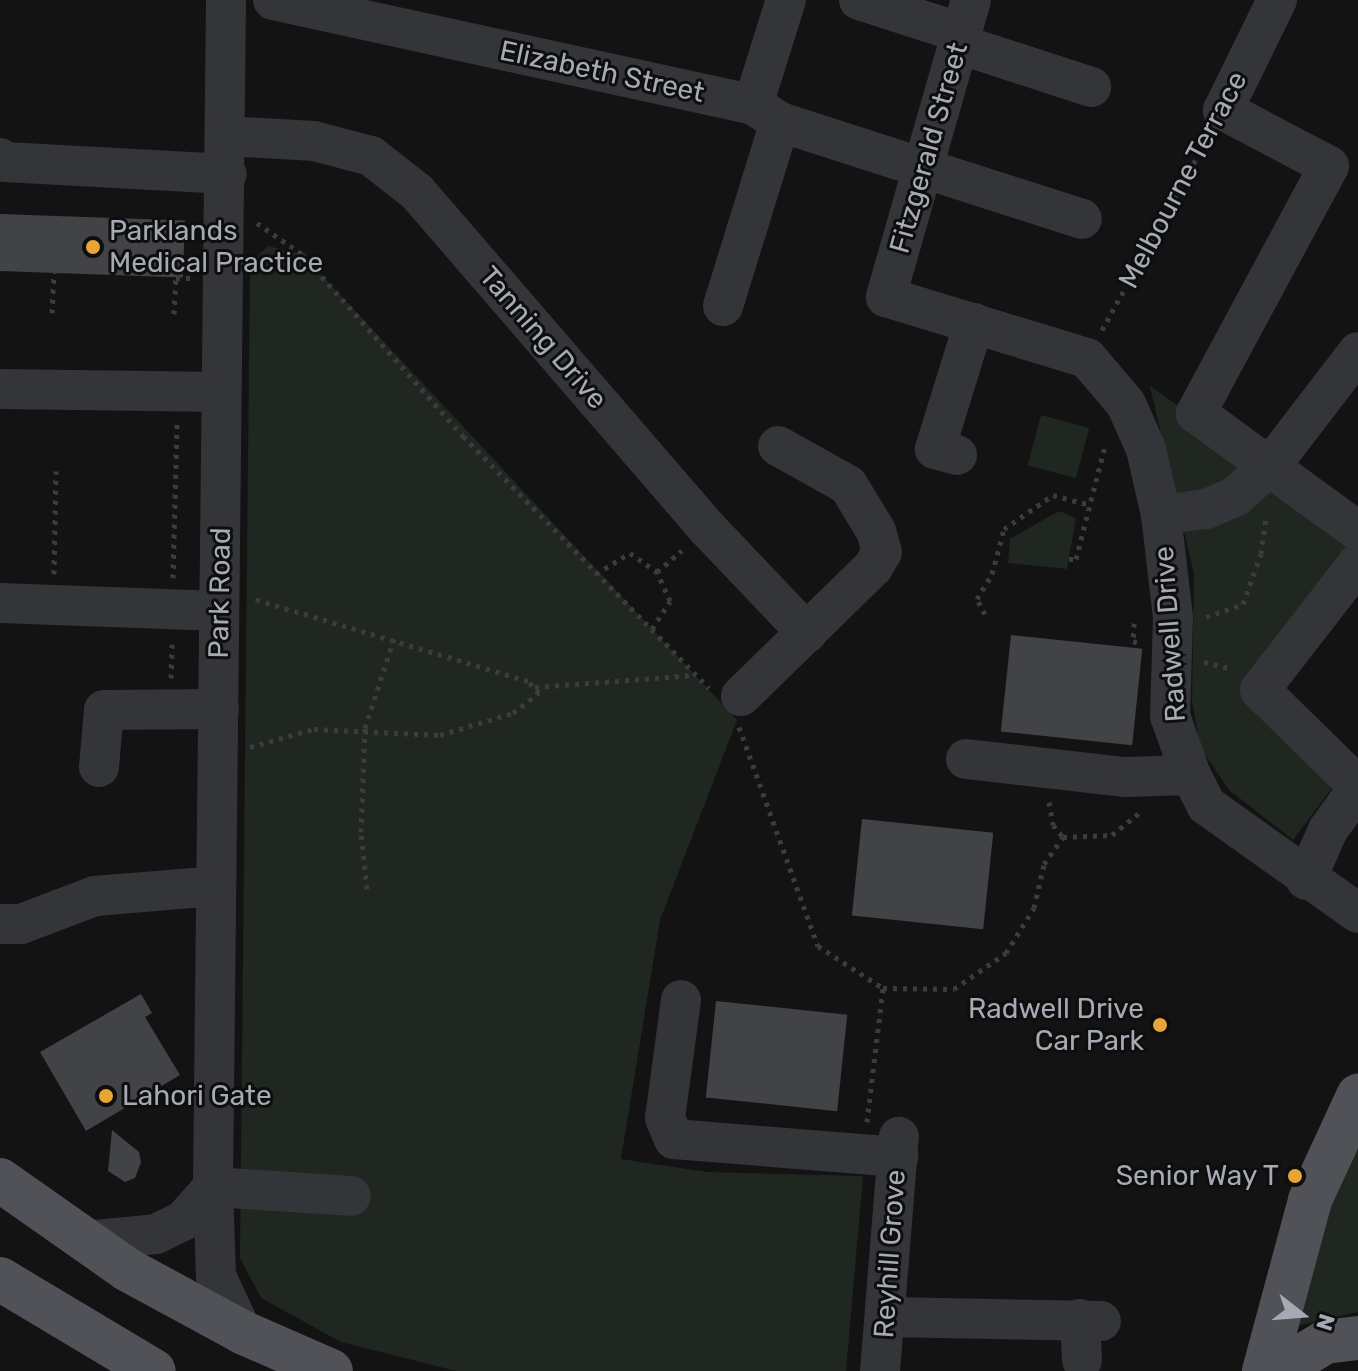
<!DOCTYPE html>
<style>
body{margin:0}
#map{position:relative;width:1358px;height:1371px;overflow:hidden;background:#131314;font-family:Rubik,sans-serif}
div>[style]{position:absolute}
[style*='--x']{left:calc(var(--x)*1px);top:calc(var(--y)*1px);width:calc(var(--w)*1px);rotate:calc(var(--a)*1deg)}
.green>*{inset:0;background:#1f2720;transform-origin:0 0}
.building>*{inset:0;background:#424347;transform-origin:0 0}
.path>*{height:5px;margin-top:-2.5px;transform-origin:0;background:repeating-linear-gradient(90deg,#3a3c40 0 4px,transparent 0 10px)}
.minor>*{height:40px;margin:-20px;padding:0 20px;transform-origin:20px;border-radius:20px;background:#343539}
.major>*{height:44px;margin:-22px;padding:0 22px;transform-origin:22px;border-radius:22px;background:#505258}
.dots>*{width:22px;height:22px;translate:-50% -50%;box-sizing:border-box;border:4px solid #0e0e0f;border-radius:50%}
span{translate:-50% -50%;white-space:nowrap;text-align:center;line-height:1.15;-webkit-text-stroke:6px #0e0e0f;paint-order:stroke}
.street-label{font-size:28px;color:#a5aab4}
.poi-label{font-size:28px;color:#a5aab4}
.left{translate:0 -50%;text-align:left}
.right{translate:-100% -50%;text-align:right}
.north{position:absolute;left:1262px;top:1275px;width:80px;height:80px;-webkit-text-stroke:6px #0e0e0f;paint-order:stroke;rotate:107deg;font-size:22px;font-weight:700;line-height:32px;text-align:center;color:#a5aab4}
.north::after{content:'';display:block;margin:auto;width:28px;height:36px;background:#a5aab4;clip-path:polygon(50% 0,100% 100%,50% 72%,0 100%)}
</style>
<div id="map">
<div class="green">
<div style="clip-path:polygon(268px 246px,302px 254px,737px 720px,660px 920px,621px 1159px,707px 1172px,863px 1176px,846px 1371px,456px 1371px,341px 1342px,261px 1298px,240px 1258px,250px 263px)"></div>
<div style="clip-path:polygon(1150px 386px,1358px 531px,1260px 690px,1344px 772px,1293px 840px,1229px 790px,1201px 749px,1192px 702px,1194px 574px)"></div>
<div style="left:1041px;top:415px;width:50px;height:52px;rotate:15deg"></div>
<div style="clip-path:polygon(1059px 511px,1076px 518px,1067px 569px,1008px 563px,1010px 539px)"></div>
<div style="clip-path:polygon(1358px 1138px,1358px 1312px,1291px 1327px,1304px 1266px)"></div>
</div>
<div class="building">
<div style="left:0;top:214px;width:185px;height:57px;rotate:2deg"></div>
<div style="left:1011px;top:635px;width:132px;height:97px;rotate:6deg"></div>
<div style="left:862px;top:819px;width:132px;height:97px;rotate:6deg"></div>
<div style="clip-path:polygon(141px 994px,152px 1013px,145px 1017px,180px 1075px,86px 1131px,40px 1052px)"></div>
<div style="left:716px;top:1001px;width:132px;height:97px;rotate:6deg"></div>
<div style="clip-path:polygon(112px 1130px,139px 1152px,141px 1162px,135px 1178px,125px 1182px,108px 1171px)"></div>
</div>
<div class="path">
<div style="--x:257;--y:223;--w:55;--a:34.6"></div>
<div style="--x:302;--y:254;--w:243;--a:48.5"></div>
<div style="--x:463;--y:436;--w:352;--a:45.7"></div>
<div style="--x:52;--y:313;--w:41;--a:-87.2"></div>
<div style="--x:174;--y:314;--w:36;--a:-87"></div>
<div style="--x:176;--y:278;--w:15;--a:0"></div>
<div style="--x:1102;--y:330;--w:218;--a:-61.2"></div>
<div style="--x:1069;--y:559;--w:7;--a:0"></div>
<div style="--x:1076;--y:559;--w:117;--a:-75.6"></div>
<div style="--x:54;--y:574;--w:103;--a:-88.9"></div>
<div style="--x:596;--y:574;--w:40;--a:-32"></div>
<div style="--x:630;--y:553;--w:33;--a:35"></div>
<div style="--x:657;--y:572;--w:33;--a:-41"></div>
<div style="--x:173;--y:578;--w:154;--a:-88.5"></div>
<div style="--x:985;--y:614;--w:17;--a:-118"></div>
<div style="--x:977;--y:599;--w:29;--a:-59"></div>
<div style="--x:992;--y:574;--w:47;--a:-75.1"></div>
<div style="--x:1004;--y:529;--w:60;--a:-34.8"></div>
<div style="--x:1053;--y:495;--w:38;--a:15"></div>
<div style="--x:1206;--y:617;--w:39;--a:-19"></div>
<div style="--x:1243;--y:604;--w:53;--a:-70.2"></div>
<div style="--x:1261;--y:554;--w:37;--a:-82"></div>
<div style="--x:1134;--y:623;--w:18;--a:93"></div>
<div style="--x:1133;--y:641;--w:9;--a:21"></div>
<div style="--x:652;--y:629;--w:33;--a:-57"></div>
<div style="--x:670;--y:601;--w:32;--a:-114"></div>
<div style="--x:1204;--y:662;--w:30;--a:14"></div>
<div style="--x:171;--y:678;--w:34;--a:-88"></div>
<div style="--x:535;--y:687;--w:161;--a:-4.3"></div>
<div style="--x:739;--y:727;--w:233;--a:70.2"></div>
<div style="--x:818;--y:946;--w:77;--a:32.9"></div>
<div style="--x:883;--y:988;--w:71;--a:0.8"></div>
<div style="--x:954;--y:989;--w:63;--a:-34.7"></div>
<div style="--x:1006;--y:953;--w:53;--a:-58.1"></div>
<div style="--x:1034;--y:908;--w:45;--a:-77.2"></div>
<div style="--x:1044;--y:864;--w:33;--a:-55"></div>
<div style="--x:1063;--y:837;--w:49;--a:-2.3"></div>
<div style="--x:1112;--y:835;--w:36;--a:-39"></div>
<div style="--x:250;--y:747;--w:66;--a:-15.7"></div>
<div style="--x:314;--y:729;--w:126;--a:2.7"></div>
<div style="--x:440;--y:735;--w:76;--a:-16.8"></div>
<div style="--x:513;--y:713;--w:33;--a:-38"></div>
<div style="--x:539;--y:693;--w:16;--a:-133"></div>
<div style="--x:528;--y:681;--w:288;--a:-163.3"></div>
<div style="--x:1049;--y:802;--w:23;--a:80"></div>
<div style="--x:1053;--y:825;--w:16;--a:50"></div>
<div style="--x:367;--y:889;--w:57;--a:-96"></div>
<div style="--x:361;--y:832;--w:104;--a:-87.8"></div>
<div style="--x:365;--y:728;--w:94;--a:-72"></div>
<div style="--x:867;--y:1122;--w:135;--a:-83.2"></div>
</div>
<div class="minor">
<div style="--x:226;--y:0;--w:1187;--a:90.63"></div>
<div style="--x:213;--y:1187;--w:138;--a:3.7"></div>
<div style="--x:273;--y:0;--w:491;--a:12.3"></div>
<div style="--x:753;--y:105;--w:32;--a:32"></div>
<div style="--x:780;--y:122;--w:317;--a:17.8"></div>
<div style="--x:859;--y:0;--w:108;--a:17.8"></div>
<div style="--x:971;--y:0;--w:309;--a:106"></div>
<div style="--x:886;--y:297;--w:210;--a:16.9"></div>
<div style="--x:1087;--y:358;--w:60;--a:49.7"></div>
<div style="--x:1126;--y:404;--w:49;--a:66"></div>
<div style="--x:1146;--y:449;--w:68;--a:77.2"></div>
<div style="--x:1161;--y:515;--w:103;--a:83.3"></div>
<div style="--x:1173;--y:617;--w:99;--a:91.7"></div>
<div style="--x:1170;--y:716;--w:63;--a:70.4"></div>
<div style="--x:1191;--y:775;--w:34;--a:63"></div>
<div style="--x:1206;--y:805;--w:186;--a:35.4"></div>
<div style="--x:1277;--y:0;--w:123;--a:116.1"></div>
<div style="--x:1223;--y:110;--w:120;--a:27.8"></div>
<div style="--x:1329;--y:166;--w:281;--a:118.3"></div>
<div style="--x:1196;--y:413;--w:200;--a:36.1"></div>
<div style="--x:959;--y:44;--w:139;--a:18"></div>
<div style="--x:753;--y:105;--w:110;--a:-72.6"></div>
<div style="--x:227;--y:136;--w:87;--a:3.3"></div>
<div style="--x:314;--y:141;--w:59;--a:14.7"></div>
<div style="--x:371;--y:156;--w:58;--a:38"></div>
<div style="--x:417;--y:192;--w:444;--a:49.2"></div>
<div style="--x:707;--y:528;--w:145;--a:46.4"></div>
<div style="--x:0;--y:158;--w:6;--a:39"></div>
<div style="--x:5;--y:162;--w:222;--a:3.1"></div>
<div style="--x:723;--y:306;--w:193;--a:-72.8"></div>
<div style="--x:0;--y:389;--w:221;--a:0.8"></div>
<div style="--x:957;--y:455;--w:23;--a:-165"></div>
<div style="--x:935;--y:449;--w:132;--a:-72.8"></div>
<div style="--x:1161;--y:515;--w:45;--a:-7.6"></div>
<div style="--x:1206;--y:509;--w:33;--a:-23"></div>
<div style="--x:1236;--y:496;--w:48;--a:-41.6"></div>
<div style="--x:1272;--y:464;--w:141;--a:-52.5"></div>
<div style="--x:1358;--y:563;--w:160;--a:127.7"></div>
<div style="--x:1260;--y:690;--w:137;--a:44.4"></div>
<div style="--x:0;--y:603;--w:219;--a:2.1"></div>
<div style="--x:741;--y:696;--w:185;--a:-44.3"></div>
<div style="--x:873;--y:567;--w:17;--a:-59"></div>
<div style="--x:882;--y:552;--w:22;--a:-106"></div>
<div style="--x:876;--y:531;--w:54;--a:-121.3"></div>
<div style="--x:848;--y:485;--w:80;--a:-150.9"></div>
<div style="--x:966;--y:759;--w:159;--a:6.5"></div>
<div style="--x:1124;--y:777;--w:67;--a:-1.7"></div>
<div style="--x:99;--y:767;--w:57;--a:-85"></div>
<div style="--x:104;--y:710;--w:115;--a:-0.5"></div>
<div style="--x:1306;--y:880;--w:55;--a:-66.3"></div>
<div style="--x:1328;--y:830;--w:52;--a:-54.5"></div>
<div style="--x:0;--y:924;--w:21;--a:0"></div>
<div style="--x:21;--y:924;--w:79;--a:-20.7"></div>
<div style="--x:95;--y:896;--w:121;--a:-4.7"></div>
<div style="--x:681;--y:1000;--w:119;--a:97.7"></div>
<div style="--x:665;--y:1118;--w:23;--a:67"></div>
<div style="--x:674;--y:1139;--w:225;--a:4.6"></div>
<div style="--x:85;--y:1241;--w:71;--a:-5.6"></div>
<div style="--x:156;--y:1234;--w:30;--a:-26"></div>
<div style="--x:183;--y:1221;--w:45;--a:-48.6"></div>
<div style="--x:213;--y:1187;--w:89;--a:88.1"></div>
<div style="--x:216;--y:1276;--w:62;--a:65.1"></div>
<div style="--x:888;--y:1317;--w:213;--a:1.1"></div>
<div style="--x:1080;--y:1319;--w:41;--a:87.2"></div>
<div style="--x:880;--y:1371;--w:235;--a:-85.4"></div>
</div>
<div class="major">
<div style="--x:0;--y:1180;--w:156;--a:35.1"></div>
<div style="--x:128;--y:1270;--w:130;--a:28.5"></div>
<div style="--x:242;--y:1332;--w:97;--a:23.7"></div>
<div style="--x:0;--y:1279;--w:179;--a:30.9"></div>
<div style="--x:1264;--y:1371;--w:177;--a:-74.9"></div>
<div style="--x:1310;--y:1200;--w:115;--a:-65.2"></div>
<div style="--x:1278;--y:1371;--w:55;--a:-31.7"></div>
<div style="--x:1325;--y:1342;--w:33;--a:-7"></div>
</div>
<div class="dots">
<div style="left:93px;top:247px;background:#e9a436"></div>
<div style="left:1160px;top:1025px;background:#e9a436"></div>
<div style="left:106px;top:1096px;background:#e9a436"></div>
<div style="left:1295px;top:1176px;background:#e9a436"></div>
</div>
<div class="street-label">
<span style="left:602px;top:72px;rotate:12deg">Elizabeth Street</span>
<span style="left:929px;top:148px;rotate:-74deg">Fitzgerald Street</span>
<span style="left:1183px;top:180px;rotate:-62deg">Melbourne Terrace</span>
<span style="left:543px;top:338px;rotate:49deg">Tanning Drive</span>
<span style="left:220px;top:593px;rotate:-89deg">Park Road</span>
<span style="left:1170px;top:634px;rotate:-94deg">Radwell Drive</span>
<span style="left:890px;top:1254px;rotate:-86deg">Reyhill Grove</span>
</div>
<div class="poi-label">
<span class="left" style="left:109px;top:247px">Parklands<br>Medical Practice</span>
<span class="right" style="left:1144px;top:1025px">Radwell Drive<br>Car Park</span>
<span class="left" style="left:122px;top:1096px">Lahori Gate</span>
<span class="right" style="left:1279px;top:1176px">Senior Way T</span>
</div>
<div class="north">N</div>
</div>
